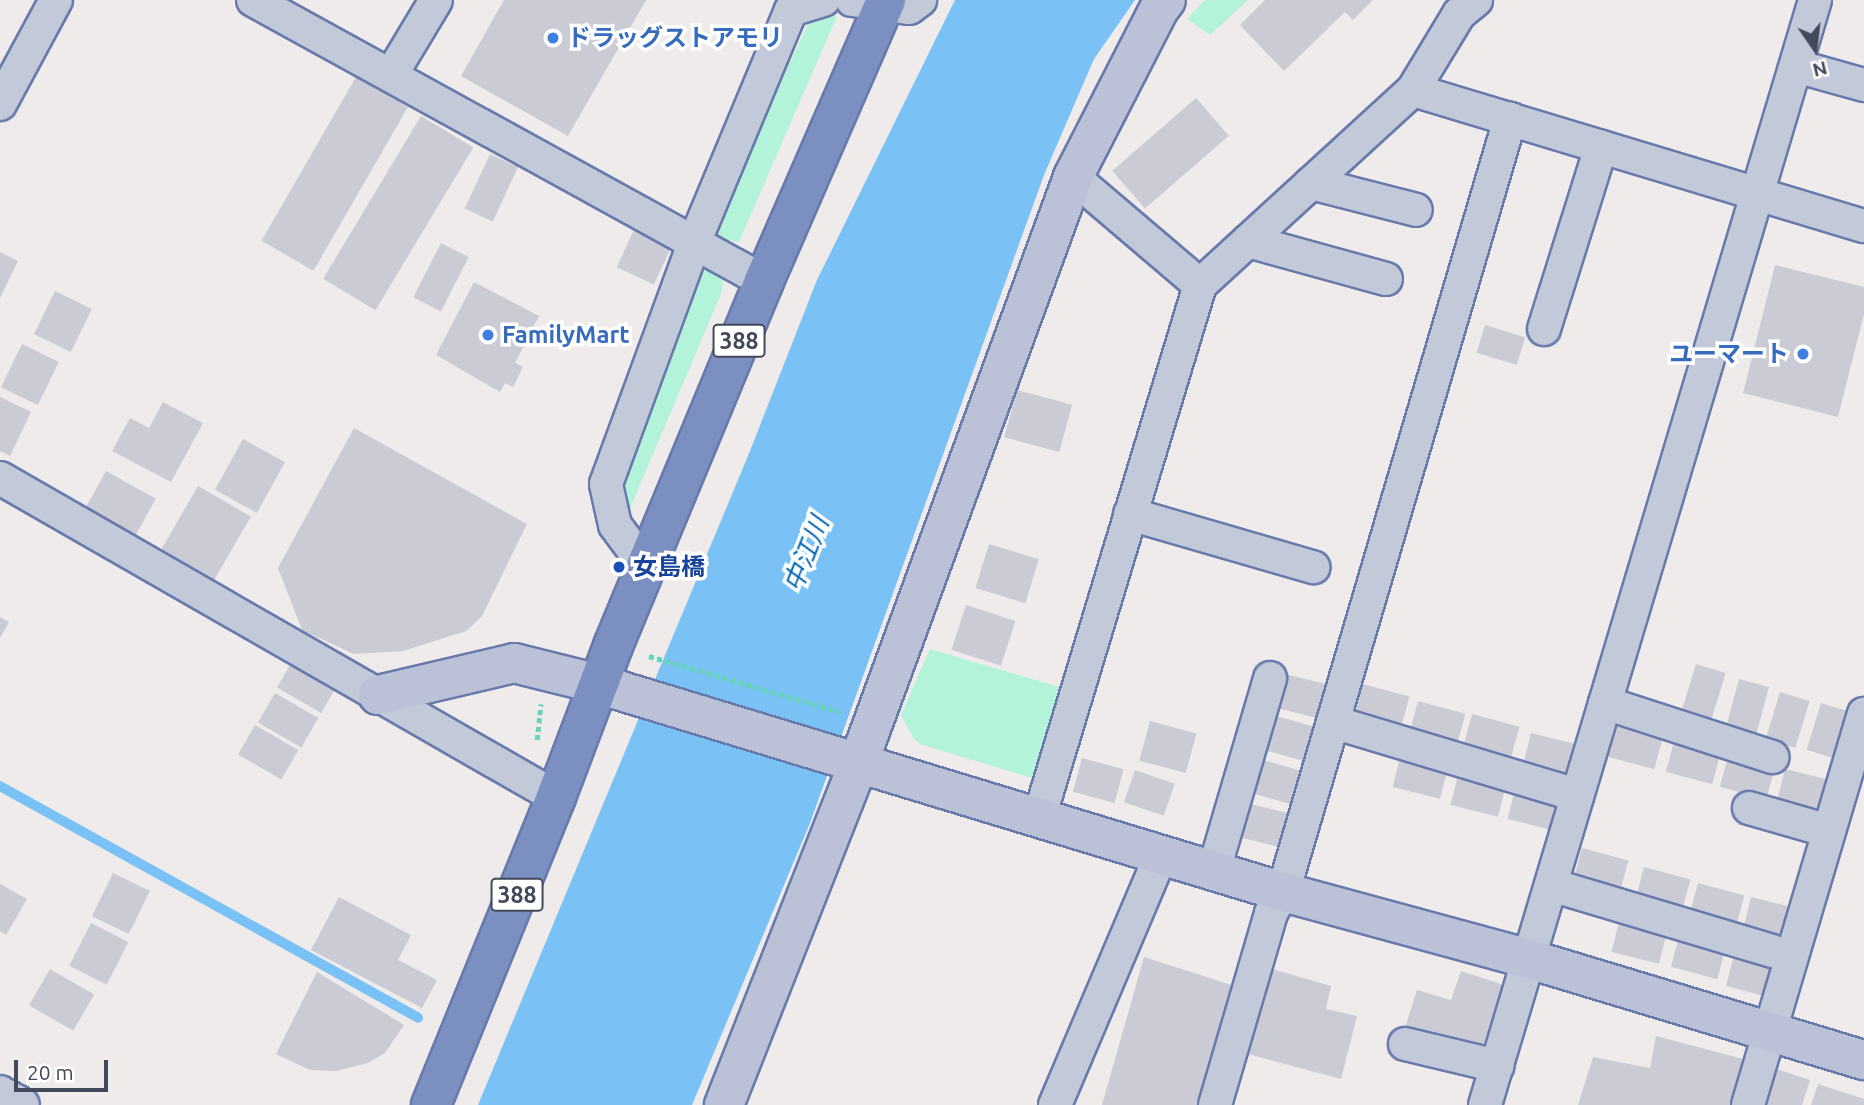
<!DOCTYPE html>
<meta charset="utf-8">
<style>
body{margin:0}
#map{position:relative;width:1864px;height:1105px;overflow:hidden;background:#eeebea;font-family:Ubuntu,"Noto Sans JP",sans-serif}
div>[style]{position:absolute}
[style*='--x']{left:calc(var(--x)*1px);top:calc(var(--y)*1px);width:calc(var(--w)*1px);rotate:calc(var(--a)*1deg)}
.green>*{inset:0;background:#b2f3d9}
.water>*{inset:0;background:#7ac1f5}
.stream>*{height:10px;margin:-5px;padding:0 5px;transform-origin:5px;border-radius:5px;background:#7ac1f5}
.building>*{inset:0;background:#cacbd4;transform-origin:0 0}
.path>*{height:4.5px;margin-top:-2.25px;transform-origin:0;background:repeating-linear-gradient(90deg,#67d4b5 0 5px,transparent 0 8.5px)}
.roads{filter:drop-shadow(2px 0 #687aac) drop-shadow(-2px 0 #687aac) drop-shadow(0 2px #687aac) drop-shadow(0 -2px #687aac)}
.street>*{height:32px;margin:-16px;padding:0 16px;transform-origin:16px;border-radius:16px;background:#c2c9d8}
.secondary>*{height:38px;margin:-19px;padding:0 19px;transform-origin:19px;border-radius:19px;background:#bbc2d7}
.highway>*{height:38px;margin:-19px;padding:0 19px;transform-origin:19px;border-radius:19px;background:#7c8fc1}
.dots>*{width:19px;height:19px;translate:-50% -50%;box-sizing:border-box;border:4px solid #fff;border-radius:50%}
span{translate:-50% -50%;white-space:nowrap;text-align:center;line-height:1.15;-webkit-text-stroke:7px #fff;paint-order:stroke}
.shield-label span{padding:2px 5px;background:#fff;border:2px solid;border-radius:5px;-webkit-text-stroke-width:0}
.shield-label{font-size:23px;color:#42495a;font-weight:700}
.shop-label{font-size:24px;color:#366cbe;font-weight:700}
.left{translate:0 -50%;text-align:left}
.right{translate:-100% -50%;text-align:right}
.transit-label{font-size:24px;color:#164399;font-weight:700}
.water-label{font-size:26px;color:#0065af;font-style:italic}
.north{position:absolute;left:1780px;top:14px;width:70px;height:70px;-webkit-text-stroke:5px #fff;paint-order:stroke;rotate:166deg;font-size:19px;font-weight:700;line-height:28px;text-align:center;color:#42495a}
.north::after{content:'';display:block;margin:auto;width:24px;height:32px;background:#42495a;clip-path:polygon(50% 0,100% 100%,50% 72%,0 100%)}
.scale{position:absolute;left:14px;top:1060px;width:94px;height:32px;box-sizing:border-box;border:4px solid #42495a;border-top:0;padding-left:9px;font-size:21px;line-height:24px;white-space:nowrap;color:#42495a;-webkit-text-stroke:5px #fff;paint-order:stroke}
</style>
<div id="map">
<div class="green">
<div style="clip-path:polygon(1205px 0,1248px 0,1210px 35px,1187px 19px)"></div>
<div style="clip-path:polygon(814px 12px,837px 16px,739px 242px,718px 238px,711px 228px)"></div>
<div style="clip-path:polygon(710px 267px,724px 278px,721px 294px,628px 513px,619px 474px,692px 269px)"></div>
<div style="clip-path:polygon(930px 649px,1059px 687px,1032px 778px,920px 744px,914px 739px,901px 715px)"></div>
</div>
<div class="water">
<div style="clip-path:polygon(955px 0,1135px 0,1094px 59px,1044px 175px,810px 823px,692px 1105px,478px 1105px,750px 451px,817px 280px)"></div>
</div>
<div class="stream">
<div style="--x:0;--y:786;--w:478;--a:29"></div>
</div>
<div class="building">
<div style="clip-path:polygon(504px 0,646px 0,568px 136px,461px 76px)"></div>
<div style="clip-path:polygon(1265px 0,1373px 0,1353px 20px,1345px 12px,1284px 71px,1240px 25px)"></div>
<div style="left:356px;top:77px;width:60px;height:189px;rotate:30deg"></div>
<div style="left:1196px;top:98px;width:50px;height:111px;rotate:49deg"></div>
<div style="left:421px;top:116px;width:61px;height:190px;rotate:31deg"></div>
<div style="left:490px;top:154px;width:31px;height:60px;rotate:25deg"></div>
<div style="left:634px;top:230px;width:41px;height:41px;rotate:25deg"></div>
<div style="left:441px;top:243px;width:31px;height:61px;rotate:27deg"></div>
<div style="clip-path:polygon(0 252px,18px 261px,0 298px)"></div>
<div style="clip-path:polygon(1775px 265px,1864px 287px,1864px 314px,1838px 417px,1743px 393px)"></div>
<div style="clip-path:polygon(474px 282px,539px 316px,515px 363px,523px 367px,513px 387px,505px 383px,500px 392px,436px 355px)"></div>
<div style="left:55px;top:291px;width:41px;height:48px;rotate:26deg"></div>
<div style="left:1485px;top:325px;width:42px;height:29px;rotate:17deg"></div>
<div style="left:22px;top:344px;width:41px;height:48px;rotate:26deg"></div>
<div style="left:1017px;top:390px;width:57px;height:49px;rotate:15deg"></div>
<div style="clip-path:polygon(0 397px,31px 412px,10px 456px,0 451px)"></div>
<div style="clip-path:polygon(163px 402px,203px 423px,171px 482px,112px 451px,130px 418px,149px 428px)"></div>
<div style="clip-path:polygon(354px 428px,527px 524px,482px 616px,466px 631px,403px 651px,354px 654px,302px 630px,278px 568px)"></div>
<div style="left:243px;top:439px;width:48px;height:58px;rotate:29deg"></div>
<div style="left:106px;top:471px;width:57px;height:43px;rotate:29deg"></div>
<div style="left:198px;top:486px;width:61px;height:73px;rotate:30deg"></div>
<div style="left:989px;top:544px;width:52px;height:46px;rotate:17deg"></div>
<div style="left:966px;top:605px;width:52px;height:47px;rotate:18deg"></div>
<div style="clip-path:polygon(0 617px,9px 622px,0 638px)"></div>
<div style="left:294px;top:658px;width:51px;height:34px;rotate:30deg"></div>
<div style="left:1696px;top:664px;width:31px;height:49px;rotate:17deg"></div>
<div style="left:1285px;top:674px;width:49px;height:35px;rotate:14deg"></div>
<div style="left:1739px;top:679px;width:31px;height:48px;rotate:15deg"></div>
<div style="left:1363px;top:684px;width:48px;height:35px;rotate:15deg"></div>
<div style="left:1780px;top:692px;width:31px;height:49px;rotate:17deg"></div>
<div style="left:275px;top:693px;width:50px;height:34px;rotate:30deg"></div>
<div style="left:1418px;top:701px;width:49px;height:36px;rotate:15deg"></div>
<div style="left:1821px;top:703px;width:31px;height:49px;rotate:17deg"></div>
<div style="left:1472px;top:714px;width:49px;height:36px;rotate:15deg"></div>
<div style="left:1273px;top:715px;width:48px;height:36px;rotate:16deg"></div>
<div style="left:1150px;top:721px;width:48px;height:41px;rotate:15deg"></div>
<div style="left:1617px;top:723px;width:48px;height:35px;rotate:15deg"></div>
<div style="left:255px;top:725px;width:50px;height:34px;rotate:30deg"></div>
<div style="left:1531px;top:733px;width:49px;height:34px;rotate:14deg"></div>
<div style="left:1675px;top:738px;width:48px;height:35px;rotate:15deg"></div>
<div style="left:1401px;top:753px;width:49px;height:35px;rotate:14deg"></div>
<div style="left:1729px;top:753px;width:48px;height:35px;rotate:15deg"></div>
<div style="left:1082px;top:758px;width:43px;height:35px;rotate:15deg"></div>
<div style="left:1260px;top:759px;width:48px;height:35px;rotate:16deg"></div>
<div style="left:1785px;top:769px;width:49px;height:35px;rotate:14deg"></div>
<div style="left:1135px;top:770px;width:42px;height:34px;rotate:19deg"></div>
<div style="left:1459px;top:771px;width:49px;height:35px;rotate:14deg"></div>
<div style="left:1516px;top:785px;width:49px;height:35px;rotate:14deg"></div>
<div style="left:1247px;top:803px;width:49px;height:35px;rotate:14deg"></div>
<div style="left:1582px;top:848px;width:48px;height:35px;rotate:15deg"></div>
<div style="left:1644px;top:867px;width:48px;height:35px;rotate:15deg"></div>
<div style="left:113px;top:873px;width:41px;height:48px;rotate:26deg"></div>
<div style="left:1698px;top:883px;width:48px;height:35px;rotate:15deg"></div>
<div style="clip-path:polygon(0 884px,27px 899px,6px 935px,0 931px)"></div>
<div style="clip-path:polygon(339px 897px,411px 935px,398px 960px,437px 980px,422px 1008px,311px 950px)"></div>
<div style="left:1751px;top:897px;width:49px;height:35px;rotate:14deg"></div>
<div style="left:1620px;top:918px;width:49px;height:35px;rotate:14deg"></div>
<div style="left:91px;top:923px;width:42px;height:48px;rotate:27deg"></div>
<div style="left:1680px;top:933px;width:48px;height:35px;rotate:15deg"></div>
<div style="left:1735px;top:952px;width:49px;height:35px;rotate:15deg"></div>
<div style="clip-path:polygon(1144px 957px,1238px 987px,1205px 1105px,1102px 1105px)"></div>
<div style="left:50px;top:969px;width:51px;height:42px;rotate:30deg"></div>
<div style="clip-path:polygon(1272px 969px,1331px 986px,1326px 1009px,1357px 1016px,1341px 1079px,1248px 1054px)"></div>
<div style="clip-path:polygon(1461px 971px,1504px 985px,1481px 1055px,1404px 1031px,1417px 990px,1451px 1000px)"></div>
<div style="clip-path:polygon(317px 972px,404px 1025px,385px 1053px,368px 1063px,336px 1071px,310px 1070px,276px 1054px)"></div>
<div style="clip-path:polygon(1656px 1036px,1747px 1060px,1733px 1105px,1578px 1105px,1593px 1057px,1650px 1068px)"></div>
<div style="clip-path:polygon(1773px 1068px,1810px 1080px,1802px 1105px,1761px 1105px)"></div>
<div style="clip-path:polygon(1818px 1084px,1864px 1099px,1864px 1105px,1811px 1105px)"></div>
</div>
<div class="path">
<div style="--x:649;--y:656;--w:199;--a:16.3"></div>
<div style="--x:537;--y:740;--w:36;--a:-84"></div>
</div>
<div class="roads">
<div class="street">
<div style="--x:253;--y:0;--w:583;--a:28.81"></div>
<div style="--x:852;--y:0;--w:58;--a:8"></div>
<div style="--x:909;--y:8;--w:14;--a:-36"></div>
<div style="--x:1796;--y:66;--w:71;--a:15.6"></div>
<div style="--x:391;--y:75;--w:87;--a:-59"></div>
<div style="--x:1413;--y:90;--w:471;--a:16.8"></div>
<div style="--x:0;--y:104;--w:118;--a:-61.7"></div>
<div style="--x:1073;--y:177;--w:167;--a:40.4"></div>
<div style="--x:1311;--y:183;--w:108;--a:14.4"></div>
<div style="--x:1248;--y:241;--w:143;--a:15.4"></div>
<div style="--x:1544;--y:329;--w:191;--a:-72.6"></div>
<div style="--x:0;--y:478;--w:641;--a:29.84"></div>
<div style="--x:1130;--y:514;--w:191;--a:16.2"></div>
<div style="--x:646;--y:567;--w:52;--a:-126.4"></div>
<div style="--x:615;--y:525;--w:42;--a:-102.4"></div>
<div style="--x:606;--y:484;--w:257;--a:-69.9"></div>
<div style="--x:694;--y:243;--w:252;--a:-67.4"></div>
<div style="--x:791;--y:10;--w:34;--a:-17"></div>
<div style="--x:1605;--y:703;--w:176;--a:17.9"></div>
<div style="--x:1333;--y:722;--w:255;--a:16.7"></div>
<div style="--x:1749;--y:808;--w:83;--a:16"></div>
<div style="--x:1039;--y:818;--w:557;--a:-73.19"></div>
<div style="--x:1200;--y:285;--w:289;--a:-42.5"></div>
<div style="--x:1413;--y:90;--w:89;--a:-58.8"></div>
<div style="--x:1459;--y:14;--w:22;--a:-39"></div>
<div style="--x:1214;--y:870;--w:200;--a:-73.7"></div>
<div style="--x:1551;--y:885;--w:231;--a:16.6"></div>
<div style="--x:1405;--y:1044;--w:95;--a:13.4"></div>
<div style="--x:0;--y:1092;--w:26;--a:29"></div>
<div style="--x:1055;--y:1105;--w:272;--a:-67"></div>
<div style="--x:1215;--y:1105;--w:200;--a:-73.7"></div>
<div style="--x:1271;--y:913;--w:24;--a:-60"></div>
<div style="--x:1283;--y:892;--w:806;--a:-73.63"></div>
<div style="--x:1485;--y:1105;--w:1153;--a:-73.37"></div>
<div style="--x:1748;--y:1105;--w:408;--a:-73.5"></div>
</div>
<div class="secondary">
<div style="--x:378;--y:695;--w:140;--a:-13.2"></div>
<div style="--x:514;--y:663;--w:87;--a:14"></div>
<div style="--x:598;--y:684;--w:716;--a:16.89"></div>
<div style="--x:1283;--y:892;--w:255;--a:15.2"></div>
<div style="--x:1529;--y:959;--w:350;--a:16.8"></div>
<div style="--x:724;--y:1105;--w:366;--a:-68.5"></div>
<div style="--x:858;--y:764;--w:625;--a:-69.88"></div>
<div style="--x:1073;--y:177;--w:189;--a:-62.9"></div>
<div style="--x:1159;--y:9;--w:11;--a:-52"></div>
</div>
<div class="highway">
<div style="--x:431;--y:1105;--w:332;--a:-67.9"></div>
<div style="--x:556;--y:797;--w:161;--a:-69.3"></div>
<div style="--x:613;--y:646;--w:395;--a:-67.5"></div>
<div style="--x:764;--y:281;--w:306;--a:-66.5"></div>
</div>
</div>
<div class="dots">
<div style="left:553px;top:38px;background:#3f7fe0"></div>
<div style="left:488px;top:335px;background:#3f7fe0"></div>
<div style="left:1803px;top:354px;background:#3f7fe0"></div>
<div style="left:619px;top:567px;background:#1a4fb4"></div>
</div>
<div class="shield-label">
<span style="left:739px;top:341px">388</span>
<span style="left:517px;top:895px">388</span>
</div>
<div class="shop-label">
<span class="left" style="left:567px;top:38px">ドラッグストアモリ</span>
<span class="left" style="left:502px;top:335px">FamilyMart</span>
<span class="right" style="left:1789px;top:354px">ユーマート</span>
</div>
<div class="transit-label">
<span class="left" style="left:633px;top:567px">女島橋</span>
</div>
<div class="water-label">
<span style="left:806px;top:554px;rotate:-68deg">中江川</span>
</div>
<div class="north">N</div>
<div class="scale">20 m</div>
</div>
